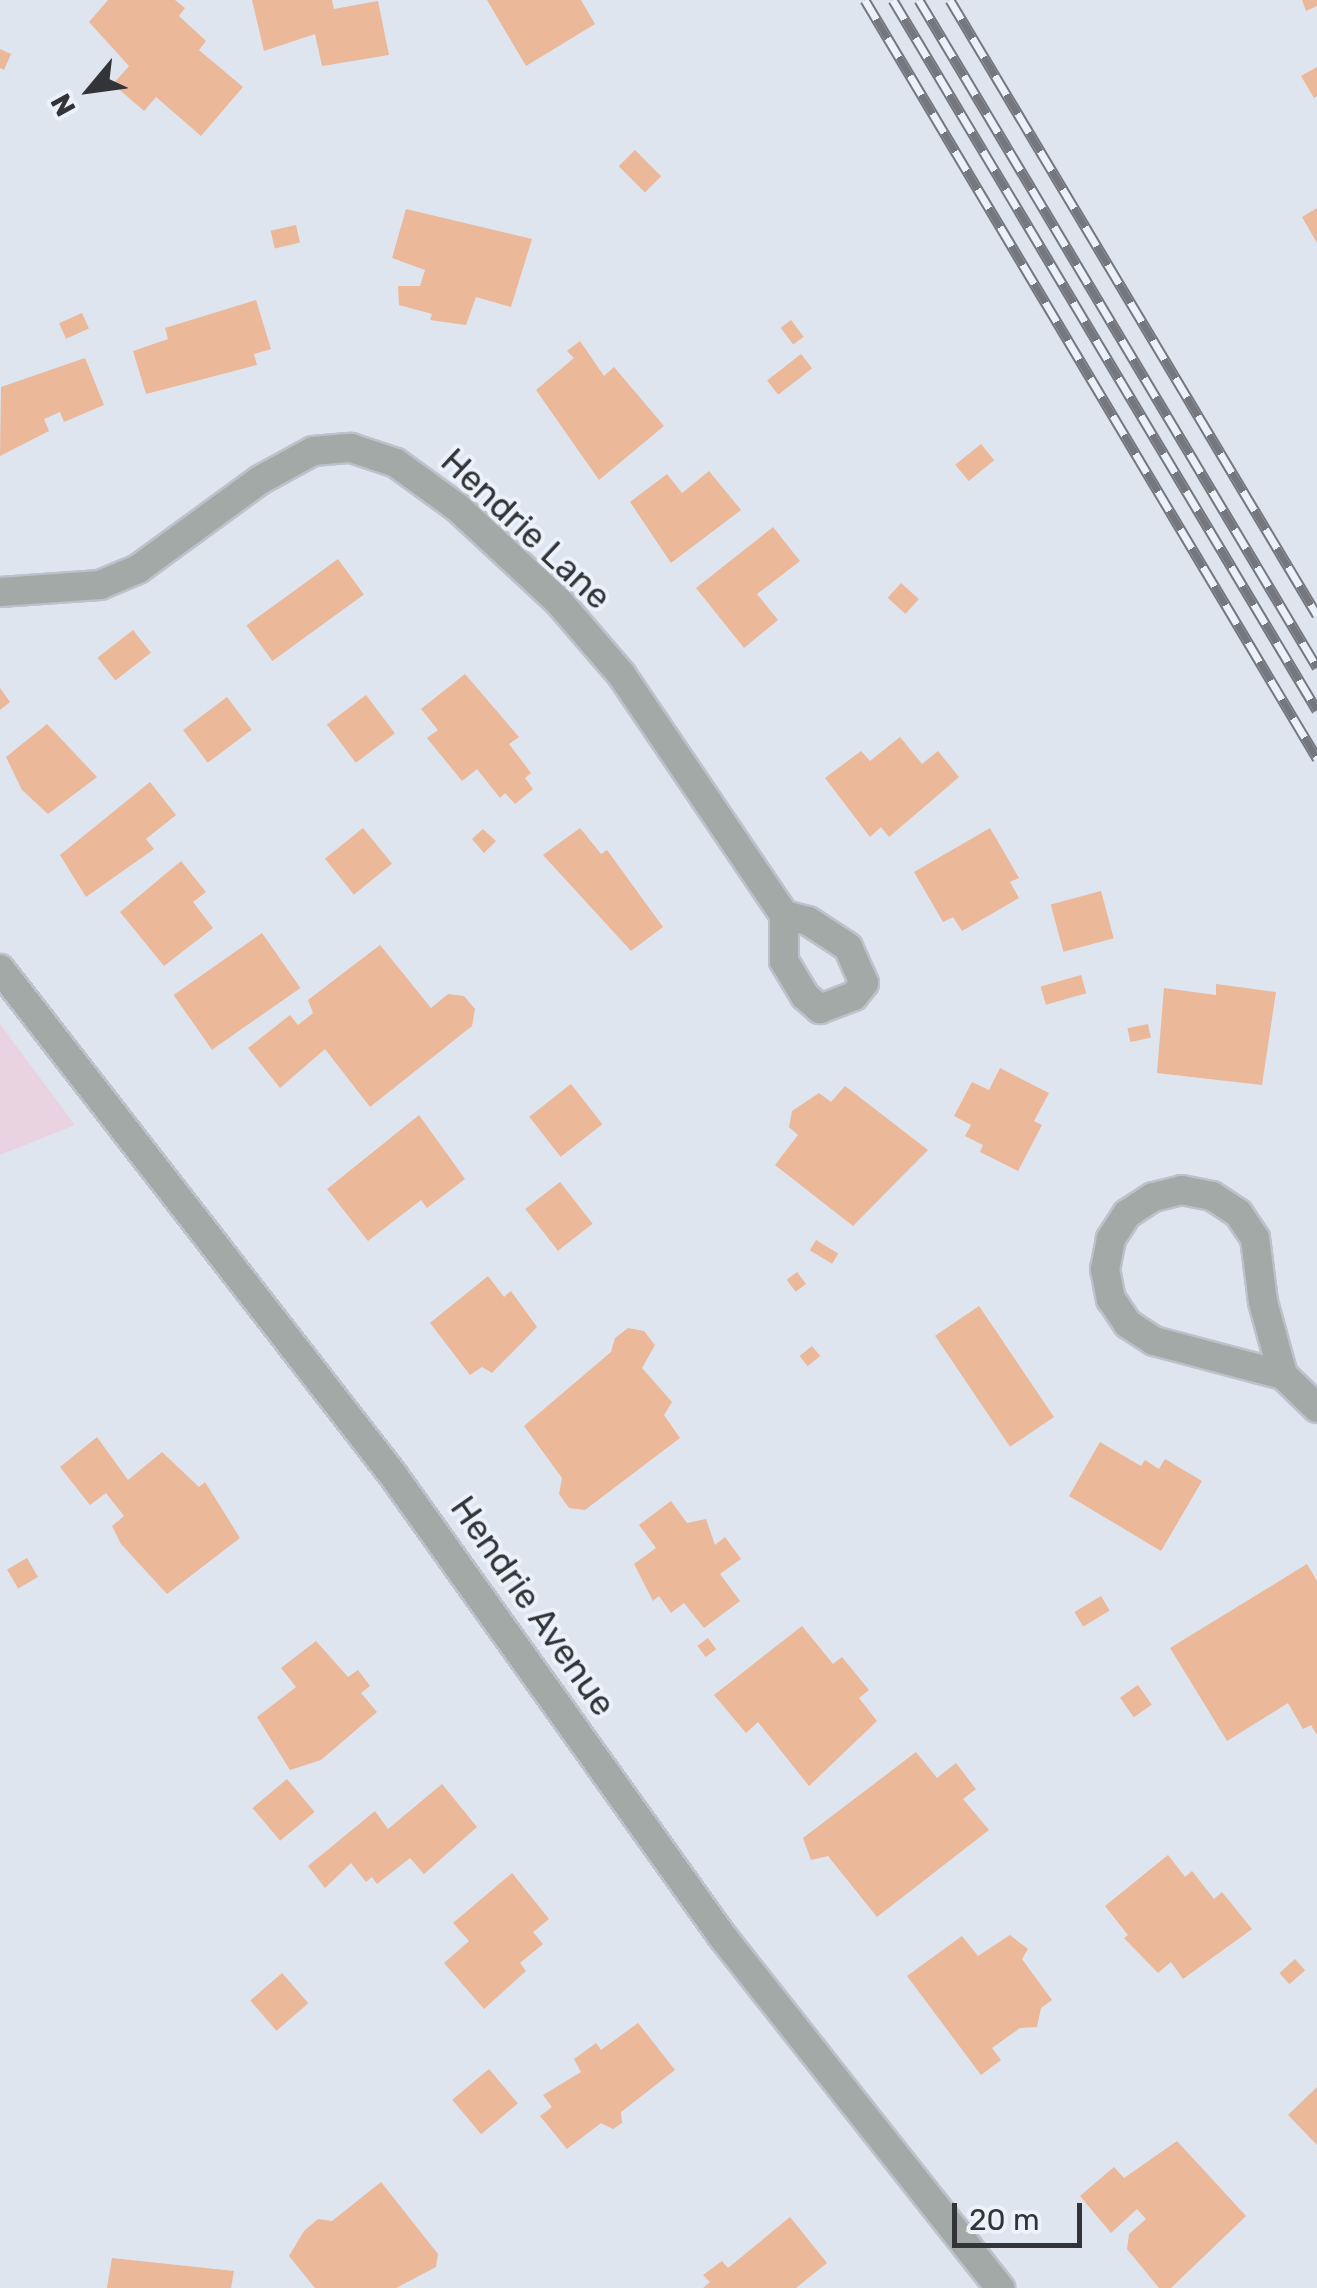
<!DOCTYPE html>
<style>
body{margin:0}
#map{position:relative;width:1317px;height:2288px;overflow:hidden;background:#dee5ee;font-family:Rubik,sans-serif}
div>[style]{position:absolute}
[style*='--x']{left:calc(var(--x)*1px);top:calc(var(--y)*1px);width:calc(var(--w)*1px);rotate:calc(var(--a)*1deg)}
.education>*{inset:0;background:#e9d3e1}
.building>*{inset:0;background:#ebb89a;transform-origin:0 0}
.roads{filter:drop-shadow(2px 0 #bcc2ca) drop-shadow(-2px 0 #bcc2ca) drop-shadow(0 2px #bcc2ca) drop-shadow(0 -2px #bcc2ca)}
.minor>*{height:28px;margin:-14px;padding:0 14px;transform-origin:14px;border-radius:14px;background:#a3a9a7}
.rail>*{height:11px;margin-top:-5.5px;transform-origin:0;background:repeating-linear-gradient(90deg,#ebf2fc 0 22px,#74787e 0 44px);box-sizing:border-box;border-block:2px solid #74787e}
span{translate:-50% -50%;white-space:nowrap;text-align:center;line-height:1.15;-webkit-text-stroke:8px #ebf2fc;paint-order:stroke}
.street-label{font-size:35px;color:#323438}
.north{position:absolute;left:40px;top:40px;width:100px;height:100px;-webkit-text-stroke:8px #ebf2fc;paint-order:stroke;rotate:241deg;font-size:28px;font-weight:700;line-height:40px;text-align:center;color:#323438}
.north::after{content:'';display:block;margin:auto;width:35px;height:45px;background:#323438;clip-path:polygon(50% 0,100% 100%,50% 72%,0 100%)}
.scale{position:absolute;left:952px;top:2203px;width:130px;height:45px;box-sizing:border-box;border:5px solid #323438;border-top:0;padding-left:12px;font-size:30px;line-height:35px;white-space:nowrap;color:#323438;-webkit-text-stroke:8px #ebf2fc;paint-order:stroke}
</style>
<div id="map">
<div class="education">
<div style="clip-path:polygon(0 1024px,75px 1125px,0 1155px)"></div>
</div>
<div class="building">
<div style="clip-path:polygon(108px 0,175px 0,185px 8px,179px 16px,206px 41px,199px 50px,243px 87px,201px 136px,156px 97px,144px 111px,113px 84px,129px 66px,89px 22px)"></div>
<div style="clip-path:polygon(252px 0,332px 0,334px 9px,378px 1px,389px 55px,322px 66px,315px 34px,264px 51px)"></div>
<div style="clip-path:polygon(487px 0,581px 0,595px 24px,526px 66px)"></div>
<div style="clip-path:polygon(1302px 0,1317px 0,1317px 6px,1306px 11px)"></div>
<div style="clip-path:polygon(0 49px,11px 54px,4px 70px,0 68px)"></div>
<div style="clip-path:polygon(1317px 67px,1317px 96px,1314px 98px,1301px 76px)"></div>
<div style="left:635px;top:150px;width:37px;height:23px;rotate:45deg"></div>
<div style="clip-path:polygon(1317px 208px,1317px 243px,1302px 217px)"></div>
<div style="clip-path:polygon(406px 209px,532px 239px,511px 307px,476px 297px,466px 325px,430px 320px,432px 314px,399px 305px,398px 286px,420px 286px,425px 270px,392px 258px)"></div>
<div style="left:296px;top:225px;width:18px;height:26px;rotate:77deg"></div>
<div style="clip-path:polygon(256px 300px,271px 349px,254px 354px,257px 365px,146px 394px,133px 351px,168px 339px,165px 328px)"></div>
<div style="left:82px;top:313px;width:17px;height:25px;rotate:66deg"></div>
<div style="left:791px;top:320px;width:21px;height:13px;rotate:53deg"></div>
<div style="clip-path:polygon(580px 341px,604px 376px,614px 367px,664px 426px,599px 480px,536px 390px,574px 358px,567px 351px)"></div>
<div style="left:801px;top:354px;width:18px;height:43px;rotate:52deg"></div>
<div style="clip-path:polygon(85px 358px,104px 405px,64px 422px,60px 412px,44px 419px,49px 431px,0 456px,1px 387px)"></div>
<div style="left:981px;top:444px;width:21px;height:33px;rotate:51deg"></div>
<div style="clip-path:polygon(709px 471px,741px 510px,671px 563px,630px 502px,667px 474px,682px 493px)"></div>
<div style="clip-path:polygon(773px 527px,800px 561px,757px 594px,778px 620px,744px 648px,696px 588px)"></div>
<div style="left:338px;top:559px;width:44px;height:113px;rotate:54deg"></div>
<div style="left:901px;top:583px;width:24px;height:20px;rotate:42deg"></div>
<div style="left:133px;top:630px;width:29px;height:45px;rotate:52deg"></div>
<div style="clip-path:polygon(465px 674px,519px 737px,509px 744px,531px 773px,525px 778px,533px 789px,515px 804px,505px 793px,500px 798px,477px 769px,462px 781px,427px 738px,438px 730px,421px 709px)"></div>
<div style="clip-path:polygon(0 688px,10px 702px,0 710px)"></div>
<div style="left:366px;top:695px;width:48px;height:49px;rotate:53deg"></div>
<div style="left:227px;top:697px;width:41px;height:55px;rotate:53deg"></div>
<div style="clip-path:polygon(47px 724px,97px 777px,48px 814px,22px 790px,6px 757px)"></div>
<div style="clip-path:polygon(900px 737px,922px 764px,938px 751px,959px 777px,889px 837px,881px 827px,870px 837px,825px 778px,861px 751px,870px 761px)"></div>
<div style="clip-path:polygon(150px 782px,176px 815px,146px 839px,154px 849px,86px 897px,60px 855px)"></div>
<div style="left:363px;top:828px;width:46px;height:49px;rotate:51deg"></div>
<div style="clip-path:polygon(580px 828px,601px 854px,607px 850px,663px 927px,631px 951px,543px 855px)"></div>
<div style="clip-path:polygon(990px 828px,1019px 878px,1010px 882px,1019px 898px,962px 931px,953px 917px,943px 922px,914px 872px)"></div>
<div style="clip-path:polygon(483px 829px,496px 841px,484px 853px,472px 839px)"></div>
<div style="clip-path:polygon(181px 861px,206px 892px,193px 902px,213px 928px,164px 966px,120px 912px)"></div>
<div style="left:1101px;top:891px;width:49px;height:52px;rotate:75deg"></div>
<div style="left:262px;top:933px;width:67px;height:108px;rotate:55deg"></div>
<div style="clip-path:polygon(380px 945px,431px 1008px,448px 994px,464px 996px,475px 1009px,472px 1026px,370px 1107px,325px 1049px,280px 1088px,248px 1048px,290px 1015px,298px 1025px,313px 1013px,308px 1000px)"></div>
<div style="left:1081px;top:975px;width:19px;height:42px;rotate:74deg"></div>
<div style="clip-path:polygon(1216px 984px,1276px 992px,1262px 1085px,1157px 1073px,1164px 988px,1216px 995px)"></div>
<div style="left:1148px;top:1024px;width:14px;height:21px;rotate:78deg"></div>
<div style="clip-path:polygon(1000px 1068px,1049px 1093px,1034px 1121px,1042px 1125px,1018px 1171px,980px 1152px,983px 1145px,965px 1136px,971px 1125px,954px 1116px,972px 1082px,989px 1090px)"></div>
<div style="left:571px;top:1084px;width:51px;height:53px;rotate:52deg"></div>
<div style="clip-path:polygon(845px 1086px,928px 1150px,853px 1226px,775px 1165px,798px 1135px,789px 1127px,792px 1111px,819px 1093px,831px 1102px)"></div>
<div style="clip-path:polygon(419px 1115px,465px 1179px,427px 1208px,421px 1200px,368px 1241px,327px 1189px)"></div>
<div style="left:560px;top:1182px;width:53px;height:44px;rotate:52deg"></div>
<div style="left:816px;top:1240px;width:26px;height:12px;rotate:31deg"></div>
<div style="left:797px;top:1272px;width:15px;height:13px;rotate:53deg"></div>
<div style="clip-path:polygon(488px 1276px,504px 1297px,511px 1291px,537px 1327px,492px 1373px,482px 1367px,470px 1375px,430px 1323px)"></div>
<div style="left:979px;top:1306px;width:134px;height:53px;rotate:56deg"></div>
<div style="clip-path:polygon(628px 1328px,644px 1331px,655px 1345px,642px 1368px,672px 1402px,664px 1415px,680px 1438px,585px 1510px,569px 1508px,559px 1494px,562px 1478px,524px 1426px,611px 1352px,615px 1338px)"></div>
<div style="left:812px;top:1346px;width:13px;height:16px;rotate:51deg"></div>
<div style="clip-path:polygon(97px 1437px,128px 1480px,162px 1452px,199px 1487px,205px 1482px,240px 1538px,167px 1594px,121px 1544px,112px 1526px,124px 1516px,106px 1493px,90px 1505px,60px 1467px)"></div>
<div style="clip-path:polygon(1100px 1442px,1141px 1466px,1145px 1460px,1159px 1469px,1165px 1459px,1202px 1481px,1161px 1551px,1069px 1496px)"></div>
<div style="clip-path:polygon(671px 1501px,687px 1523px,706px 1519px,715px 1545px,725px 1537px,741px 1559px,720px 1574px,740px 1601px,704px 1628px,684px 1603px,671px 1613px,659px 1596px,653px 1601px,634px 1564px,656px 1548px,639px 1525px)"></div>
<div style="left:27px;top:1558px;width:22px;height:23px;rotate:60deg"></div>
<div style="clip-path:polygon(1307px 1564px,1317px 1581px,1317px 1735px,1311px 1725px,1303px 1729px,1288px 1703px,1227px 1741px,1170px 1648px)"></div>
<div style="left:1101px;top:1596px;width:17px;height:31px;rotate:59deg"></div>
<div style="clip-path:polygon(802px 1626px,833px 1664px,842px 1657px,869px 1690px,859px 1698px,877px 1721px,809px 1786px,758px 1722px,746px 1733px,714px 1695px)"></div>
<div style="left:708px;top:1638px;width:14px;height:13px;rotate:54deg"></div>
<div style="clip-path:polygon(316px 1641px,348px 1677px,358px 1670px,370px 1686px,361px 1693px,377px 1712px,321px 1760px,290px 1770px,257px 1717px,296px 1687px,281px 1668px)"></div>
<div style="left:1138px;top:1685px;width:24px;height:22px;rotate:55deg"></div>
<div style="clip-path:polygon(916px 1752px,937px 1778px,956px 1763px,976px 1789px,963px 1799px,989px 1830px,877px 1917px,828px 1856px,811px 1860px,803px 1838px)"></div>
<div style="left:287px;top:1779px;width:43px;height:45px;rotate:50deg"></div>
<div style="clip-path:polygon(442px 1784px,477px 1827px,424px 1874px,410px 1858px,377px 1884px,372px 1877px,366px 1882px,351px 1863px,325px 1888px,308px 1866px,375px 1811px,388px 1829px)"></div>
<div style="clip-path:polygon(1168px 1855px,1185px 1877px,1192px 1871px,1214px 1899px,1222px 1892px,1252px 1929px,1183px 1979px,1171px 1962px,1158px 1973px,1124px 1938px,1128px 1935px,1105px 1906px)"></div>
<div style="clip-path:polygon(512px 1873px,549px 1919px,533px 1932px,543px 1944px,520px 1963px,526px 1971px,484px 2009px,444px 1963px,469px 1941px,453px 1923px)"></div>
<div style="clip-path:polygon(1010px 1935px,1028px 1949px,1022px 1959px,1052px 2000px,1041px 2008px,1037px 2027px,1020px 2028px,992px 2048px,1001px 2060px,981px 2075px,907px 1976px,962px 1936px,978px 1956px)"></div>
<div style="left:1295px;top:1959px;width:15px;height:21px;rotate:48deg"></div>
<div style="left:282px;top:1973px;width:40px;height:42px;rotate:49deg"></div>
<div style="clip-path:polygon(638px 2023px,675px 2070px,621px 2112px,622px 2123px,613px 2129px,601px 2123px,567px 2149px,540px 2116px,552px 2107px,543px 2095px,581px 2072px,574px 2059px,596px 2043px,601px 2050px)"></div>
<div style="left:489px;top:2069px;width:45px;height:48px;rotate:50deg"></div>
<div style="clip-path:polygon(1317px 2087px,1317px 2145px,1288px 2115px)"></div>
<div style="clip-path:polygon(1177px 2141px,1246px 2216px,1171px 2288px,1159px 2288px,1127px 2249px,1129px 2234px,1146px 2219px,1137px 2209px,1111px 2233px,1080px 2196px,1114px 2167px,1124px 2178px)"></div>
<div style="clip-path:polygon(381px 2182px,438px 2254px,436px 2267px,396px 2288px,315px 2288px,289px 2256px,304px 2231px,318px 2219px,332px 2221px)"></div>
<div style="clip-path:polygon(790px 2217px,827px 2263px,796px 2288px,703px 2288px,710px 2282px,703px 2275px,722px 2261px,728px 2268px)"></div>
<div style="clip-path:polygon(112px 2258px,234px 2271px,231px 2288px,107px 2288px)"></div>
</div>
<div class="roads">
<div class="minor">
<div style="--x:0;--y:592;--w:100;--a:-4"></div>
<div style="--x:100;--y:585;--w:41;--a:-22.8"></div>
<div style="--x:138;--y:569;--w:151;--a:-36.1"></div>
<div style="--x:260;--y:480;--w:60;--a:-28.7"></div>
<div style="--x:313;--y:451;--w:38;--a:-5"></div>
<div style="--x:351;--y:448;--w:47;--a:18.4"></div>
<div style="--x:396;--y:463;--w:77;--a:36"></div>
<div style="--x:458;--y:508;--w:138;--a:42.9"></div>
<div style="--x:559;--y:602;--w:95;--a:49.3"></div>
<div style="--x:621;--y:674;--w:291;--a:55.9"></div>
<div style="--x:784;--y:915;--w:46;--a:90"></div>
<div style="--x:784;--y:961;--w:41;--a:59"></div>
<div style="--x:805;--y:996;--w:20;--a:41"></div>
<div style="--x:820;--y:1009;--w:36;--a:-21"></div>
<div style="--x:854;--y:996;--w:16;--a:-52"></div>
<div style="--x:864;--y:983;--w:39;--a:-114"></div>
<div style="--x:848;--y:947;--w:48;--a:-147"></div>
<div style="--x:808;--y:921;--w:25;--a:-166"></div>
<div style="--x:0;--y:969;--w:641;--a:52.16"></div>
<div style="--x:393;--y:1475;--w:566;--a:54.49"></div>
<div style="--x:722;--y:1936;--w:449;--a:51.7"></div>
<div style="--x:1283;--y:1375;--w:76;--a:-105.3"></div>
<div style="--x:1263;--y:1302;--w:64;--a:-97.1"></div>
<div style="--x:1255;--y:1238;--w:30;--a:-124"></div>
<div style="--x:1238;--y:1213;--w:31;--a:-147"></div>
<div style="--x:1212;--y:1196;--w:31;--a:-169"></div>
<div style="--x:1182;--y:1190;--w:30;--a:166"></div>
<div style="--x:1153;--y:1197;--w:31;--a:147"></div>
<div style="--x:1127;--y:1214;--w:30;--a:123"></div>
<div style="--x:1111;--y:1239;--w:31;--a:101"></div>
<div style="--x:1105;--y:1269;--w:31;--a:79"></div>
<div style="--x:1111;--y:1299;--w:30;--a:56"></div>
<div style="--x:1128;--y:1324;--w:31;--a:33"></div>
<div style="--x:1154;--y:1341;--w:133;--a:14.8"></div>
<div style="--x:1283;--y:1375;--w:47;--a:44.1"></div>
</div>
</div>
<div class="rail">
<div style="--x:865;--y:0;--w:883;--a:59.19"></div>
<div style="--x:893;--y:0;--w:827;--a:59.16"></div>
<div style="--x:919;--y:0;--w:777;--a:59.18"></div>
<div style="--x:950;--y:0;--w:716;--a:59.17"></div>
</div>
<div class="street-label">
<span style="left:526px;top:529px;rotate:43deg">Hendrie Lane</span>
<span style="left:533px;top:1606px;rotate:55deg">Hendrie Avenue</span>
</div>
<div class="north">N</div>
<div class="scale">20 m</div>
</div>
